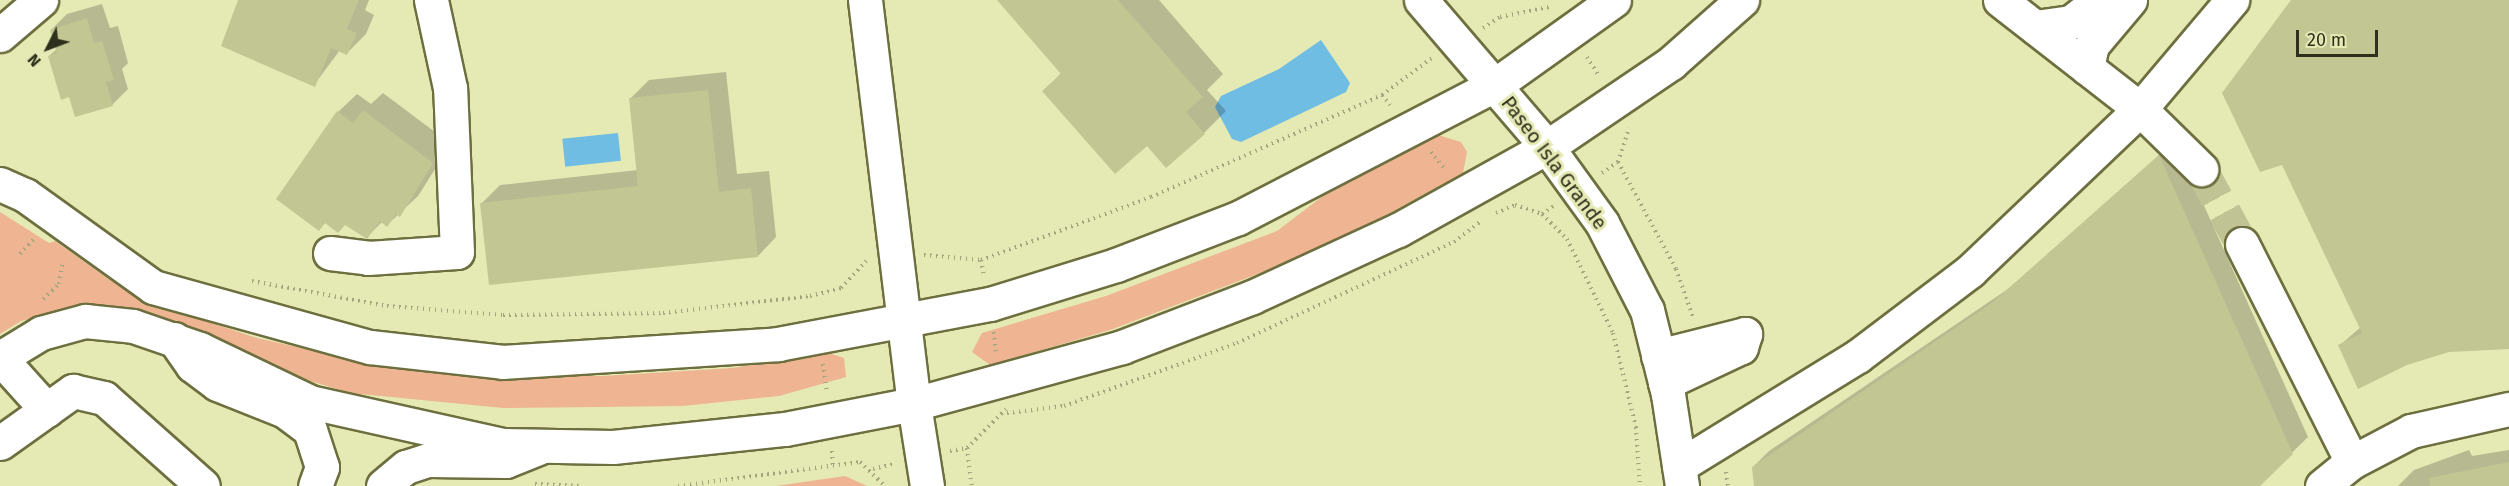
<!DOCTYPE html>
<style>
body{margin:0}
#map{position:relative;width:2509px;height:486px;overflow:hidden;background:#e5e9b4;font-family:"Fira Sans",sans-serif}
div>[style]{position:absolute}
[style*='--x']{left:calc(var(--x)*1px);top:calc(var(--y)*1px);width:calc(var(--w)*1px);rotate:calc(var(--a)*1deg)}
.green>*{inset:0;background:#efb492}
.water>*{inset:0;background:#70bde3;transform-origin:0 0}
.shadow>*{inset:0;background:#0003}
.building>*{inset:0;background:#c2c692}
.minor-tunnel>*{height:33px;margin-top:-16.5px;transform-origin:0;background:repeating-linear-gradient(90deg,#c0c495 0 33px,transparent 0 49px)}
.path>*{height:4px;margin-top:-2px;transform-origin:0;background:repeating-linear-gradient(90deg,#a3a67d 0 1.5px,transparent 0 6px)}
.roads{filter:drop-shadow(2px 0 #6d6f3f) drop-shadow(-2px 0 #6d6f3f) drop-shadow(0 2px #6d6f3f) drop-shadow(0 -2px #6d6f3f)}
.minor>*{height:33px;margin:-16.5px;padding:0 16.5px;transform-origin:16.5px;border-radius:16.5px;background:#fff}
.major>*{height:33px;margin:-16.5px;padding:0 16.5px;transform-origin:16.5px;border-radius:16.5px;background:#fff}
.highway>*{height:33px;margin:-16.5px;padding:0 16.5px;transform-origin:16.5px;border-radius:16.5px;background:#fff}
span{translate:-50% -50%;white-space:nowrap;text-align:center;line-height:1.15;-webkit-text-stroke:6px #e5e9b4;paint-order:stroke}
.street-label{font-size:20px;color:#2e301b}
.north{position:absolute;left:18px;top:18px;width:60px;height:60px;-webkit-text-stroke:4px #e5e9b4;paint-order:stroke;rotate:228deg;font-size:16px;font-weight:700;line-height:24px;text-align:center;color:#2e301b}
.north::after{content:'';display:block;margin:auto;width:21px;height:27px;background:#2e301b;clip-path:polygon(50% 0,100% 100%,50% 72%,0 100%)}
.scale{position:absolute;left:2296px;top:30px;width:82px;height:27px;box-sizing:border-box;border:3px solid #2e301b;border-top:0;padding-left:8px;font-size:18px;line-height:21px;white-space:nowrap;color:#2e301b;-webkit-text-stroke:4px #e5e9b4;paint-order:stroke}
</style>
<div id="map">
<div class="green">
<div style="clip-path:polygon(1438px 135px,1461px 142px,1467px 152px,1463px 173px,1370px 224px,1284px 264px,1110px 330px,990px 365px,972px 352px,982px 333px,1106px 296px,1277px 231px,1335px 187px)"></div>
<div style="clip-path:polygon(0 212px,49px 243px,55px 241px,110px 280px,170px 309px,257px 338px,363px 362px,480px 375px,603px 376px,732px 368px,829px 353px,844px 358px,846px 377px,779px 396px,683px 406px,503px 408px,350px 393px,72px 309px,21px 321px,0 334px)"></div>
<div style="clip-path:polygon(845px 476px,867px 486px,776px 486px)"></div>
</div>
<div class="water">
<div style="clip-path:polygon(1321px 40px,1350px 83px,1346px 92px,1241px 142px,1232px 139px,1215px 107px,1221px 96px,1279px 69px)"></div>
<div style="left:618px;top:133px;width:28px;height:56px;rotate:84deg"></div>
</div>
<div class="shadow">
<div style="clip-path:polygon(239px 0,369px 0,365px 10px,374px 15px,366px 34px,347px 53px,340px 50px,314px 85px)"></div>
<div style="clip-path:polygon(999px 0,1159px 0,1223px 74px,1207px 90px,1226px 111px,1204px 133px,1147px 144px,1044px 91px,1062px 72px)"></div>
<div style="clip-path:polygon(2291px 0,2509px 0,2509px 347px,2340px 345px,2361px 327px)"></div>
<div style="clip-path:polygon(102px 4px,110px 28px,118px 26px,128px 63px,122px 69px,128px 89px,112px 105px,70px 95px,49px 56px,57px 49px,51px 30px,67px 14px)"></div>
<div style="clip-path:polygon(726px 72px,737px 174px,769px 171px,776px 237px,758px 256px,481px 204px,500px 185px,638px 170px,630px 99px,649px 80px)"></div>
<div style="clip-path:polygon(383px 93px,451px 144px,418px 196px,387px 225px,383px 221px,367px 237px,346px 224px,326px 222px,319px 229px,338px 112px,357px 94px,371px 104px)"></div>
<div style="clip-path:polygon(2175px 141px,2308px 437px,2258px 486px,1755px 486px,1753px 467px,1769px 451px,2011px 287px)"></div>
<div style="clip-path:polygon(2469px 450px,2472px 456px,2509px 450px,2509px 486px,2398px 486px,2414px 470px)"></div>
</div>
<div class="building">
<div style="clip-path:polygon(238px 0,359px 0,347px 29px,357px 33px,347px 55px,331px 48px,315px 87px,221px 46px)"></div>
<div style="clip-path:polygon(997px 0,1118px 0,1203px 97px,1186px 112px,1205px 134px,1166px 168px,1147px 146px,1115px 174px,1042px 91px,1061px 74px)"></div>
<div style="clip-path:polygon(2291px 0,2509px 0,2509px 349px,2449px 352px,2407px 365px,2358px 389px,2338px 345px,2362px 333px,2282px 165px,2260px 172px,2222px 93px)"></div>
<div style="clip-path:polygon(87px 18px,94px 43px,102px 41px,114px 80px,106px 82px,113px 106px,75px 117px,69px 97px,61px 100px,48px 56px,57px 53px,50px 30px)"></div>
<div style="clip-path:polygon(708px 90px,719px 192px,751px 188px,758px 257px,489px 285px,480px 203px,638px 186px,629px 98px)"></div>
<div style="clip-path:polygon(363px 110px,433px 163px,400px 217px,396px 214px,387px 227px,380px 221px,367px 239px,345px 225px,338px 233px,325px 223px,319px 231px,276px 199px,337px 111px,353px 123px)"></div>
<div style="clip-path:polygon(2159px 155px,2293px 454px,2260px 486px,1754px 486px,1752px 467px,1993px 302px)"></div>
<div style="clip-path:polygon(2509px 462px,2509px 486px,2430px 486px,2429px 478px)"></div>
</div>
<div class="minor-tunnel">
<div style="--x:2201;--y:169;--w:85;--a:61.3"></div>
</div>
<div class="path">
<div style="--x:1483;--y:28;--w:20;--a:-33"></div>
<div style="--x:1500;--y:17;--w:50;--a:-11.5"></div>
<div style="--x:1587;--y:57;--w:22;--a:58"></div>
<div style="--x:1382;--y:95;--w:62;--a:-36.5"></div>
<div style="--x:1431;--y:152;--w:22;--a:51"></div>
<div style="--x:1618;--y:162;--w:122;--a:61.5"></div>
<div style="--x:1676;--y:269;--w:51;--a:70.5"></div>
<div style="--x:1602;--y:173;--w:19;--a:-35"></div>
<div style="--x:1618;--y:162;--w:36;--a:-72"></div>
<div style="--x:1496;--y:213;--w:21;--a:-23"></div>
<div style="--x:1515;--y:205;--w:28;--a:18"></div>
<div style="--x:1542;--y:214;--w:35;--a:45"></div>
<div style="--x:1567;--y:239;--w:105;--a:63.9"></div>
<div style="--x:1613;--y:333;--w:97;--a:76.3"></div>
<div style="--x:1636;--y:427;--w:59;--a:86.1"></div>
<div style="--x:1542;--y:214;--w:14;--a:-34"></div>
<div style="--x:20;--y:254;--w:22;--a:-47"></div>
<div style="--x:924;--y:255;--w:57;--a:5"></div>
<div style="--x:981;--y:260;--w:15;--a:79"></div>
<div style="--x:981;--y:260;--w:181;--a:-20.3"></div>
<div style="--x:1151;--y:197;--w:253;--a:-23.8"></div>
<div style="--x:1382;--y:95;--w:13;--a:51"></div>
<div style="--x:252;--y:281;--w:137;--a:10.5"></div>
<div style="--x:387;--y:306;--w:116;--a:4.4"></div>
<div style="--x:503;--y:315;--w:160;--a:-0.7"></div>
<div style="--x:663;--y:313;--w:148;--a:-6.6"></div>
<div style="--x:810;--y:296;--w:32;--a:-14"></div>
<div style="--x:841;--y:288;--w:37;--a:-47"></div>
<div style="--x:43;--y:299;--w:22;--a:-43"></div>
<div style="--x:59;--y:284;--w:23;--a:-80"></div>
<div style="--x:994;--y:332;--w:20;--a:84"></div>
<div style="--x:823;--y:364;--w:28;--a:82"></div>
<div style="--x:1007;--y:413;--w:57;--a:-7"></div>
<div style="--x:1064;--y:406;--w:184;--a:-20"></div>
<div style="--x:1237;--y:343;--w:239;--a:-25"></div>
<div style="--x:1454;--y:242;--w:34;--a:-38"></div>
<div style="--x:967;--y:448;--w:55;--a:-45"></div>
<div style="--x:832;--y:451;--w:14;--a:86"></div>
<div style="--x:950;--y:451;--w:17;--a:-10"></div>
<div style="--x:967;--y:448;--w:38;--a:83"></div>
<div style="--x:873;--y:469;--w:21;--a:-14"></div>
<div style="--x:1726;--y:472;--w:14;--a:82"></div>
<div style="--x:535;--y:484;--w:46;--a:2.5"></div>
<div style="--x:678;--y:486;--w:184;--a:-7.5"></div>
<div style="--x:860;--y:462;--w:35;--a:44"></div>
</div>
<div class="roads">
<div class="minor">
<div style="--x:1421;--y:0;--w:194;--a:49.4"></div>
<div style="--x:1547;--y:147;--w:94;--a:54.1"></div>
<div style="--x:1602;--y:223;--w:98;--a:62.7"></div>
<div style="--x:1647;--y:310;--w:87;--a:76"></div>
<div style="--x:1668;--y:394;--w:93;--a:81.3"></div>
<div style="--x:2000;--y:0;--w:177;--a:37.9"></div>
<div style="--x:2140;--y:109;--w:86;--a:44.5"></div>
<div style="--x:2035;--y:27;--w:36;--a:-8"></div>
<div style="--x:2071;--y:22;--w:36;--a:-38"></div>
<div style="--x:2087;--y:68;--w:24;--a:-78"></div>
<div style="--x:2092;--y:45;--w:59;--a:-49.8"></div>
<div style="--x:2242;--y:244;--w:244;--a:63.2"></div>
<div style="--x:330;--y:253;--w:38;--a:7"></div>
<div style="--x:368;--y:258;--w:89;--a:-3.9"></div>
<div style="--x:457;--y:252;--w:164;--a:-92.4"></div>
<div style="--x:450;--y:88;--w:90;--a:-102.2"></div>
<div style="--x:174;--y:339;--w:32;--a:55"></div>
<div style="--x:192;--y:365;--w:31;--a:37"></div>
<div style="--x:217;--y:384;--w:73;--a:21.7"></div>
<div style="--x:285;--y:411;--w:31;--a:37"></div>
<div style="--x:310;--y:430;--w:39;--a:72"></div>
<div style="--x:322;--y:467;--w:20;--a:110"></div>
<div style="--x:1658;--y:356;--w:90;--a:-14.2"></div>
<div style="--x:1745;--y:334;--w:14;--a:107"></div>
<div style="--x:1741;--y:347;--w:84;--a:154.7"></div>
<div style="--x:0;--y:358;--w:70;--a:47.9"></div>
<div style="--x:914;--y:404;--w:83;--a:81"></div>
<div style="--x:0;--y:443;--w:90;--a:-35.5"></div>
<div style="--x:73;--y:391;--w:32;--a:13"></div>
<div style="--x:104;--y:398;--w:132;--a:41.6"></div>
<div style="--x:1679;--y:466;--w:210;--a:-31.6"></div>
<div style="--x:1858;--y:356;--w:141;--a:-37.2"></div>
<div style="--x:1970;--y:271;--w:235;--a:-43.6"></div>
<div style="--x:2140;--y:109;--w:143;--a:-49.8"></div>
<div style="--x:383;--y:486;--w:30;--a:-40"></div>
<div style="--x:406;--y:467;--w:23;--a:-18"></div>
<div style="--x:428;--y:460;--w:78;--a:0.7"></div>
<div style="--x:506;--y:461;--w:35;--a:-22"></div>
<div style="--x:2322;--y:486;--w:38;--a:-39"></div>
<div style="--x:2352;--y:462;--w:67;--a:-27.7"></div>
<div style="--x:2411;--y:431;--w:100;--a:-12.7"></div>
</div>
<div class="major">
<div style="--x:865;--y:0;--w:407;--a:83.1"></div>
<div style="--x:0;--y:184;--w:27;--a:24"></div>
<div style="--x:25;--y:195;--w:158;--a:35.7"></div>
<div style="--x:153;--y:287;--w:225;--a:15.5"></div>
<div style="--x:370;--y:347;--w:134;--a:6.4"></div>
<div style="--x:503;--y:362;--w:276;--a:-3.7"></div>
<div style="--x:778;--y:344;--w:216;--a:-10.7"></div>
<div style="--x:990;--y:304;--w:132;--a:-17.2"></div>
<div style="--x:1116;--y:265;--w:131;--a:-21.1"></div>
<div style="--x:1238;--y:218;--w:289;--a:-27.4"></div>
<div style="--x:1495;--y:85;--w:146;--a:-35.5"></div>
<div style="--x:0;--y:358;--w:48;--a:-31.4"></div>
<div style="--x:41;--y:333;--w:46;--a:-15.3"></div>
<div style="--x:85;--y:321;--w:48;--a:5.9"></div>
<div style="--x:133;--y:326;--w:71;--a:18.9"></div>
<div style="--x:200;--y:349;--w:122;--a:25.7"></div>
<div style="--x:310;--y:402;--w:198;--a:12.6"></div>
<div style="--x:503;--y:445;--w:110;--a:1"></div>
<div style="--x:613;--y:447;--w:173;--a:-6"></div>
<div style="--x:785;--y:429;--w:131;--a:-11"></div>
<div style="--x:914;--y:404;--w:216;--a:-15.3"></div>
<div style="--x:1122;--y:347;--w:139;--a:-21"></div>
<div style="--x:1252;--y:297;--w:161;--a:-24.7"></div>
<div style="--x:1398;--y:230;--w:171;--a:-29.1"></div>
<div style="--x:1547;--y:147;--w:150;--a:-34.1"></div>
<div style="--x:1671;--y:63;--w:95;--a:-41.6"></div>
</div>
<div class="highway">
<div style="--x:0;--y:35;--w:54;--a:-40.5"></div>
</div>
</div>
<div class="street-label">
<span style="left:1554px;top:163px;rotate:53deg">Paseo Isla Grande</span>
</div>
<div class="north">N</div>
<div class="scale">20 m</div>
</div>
